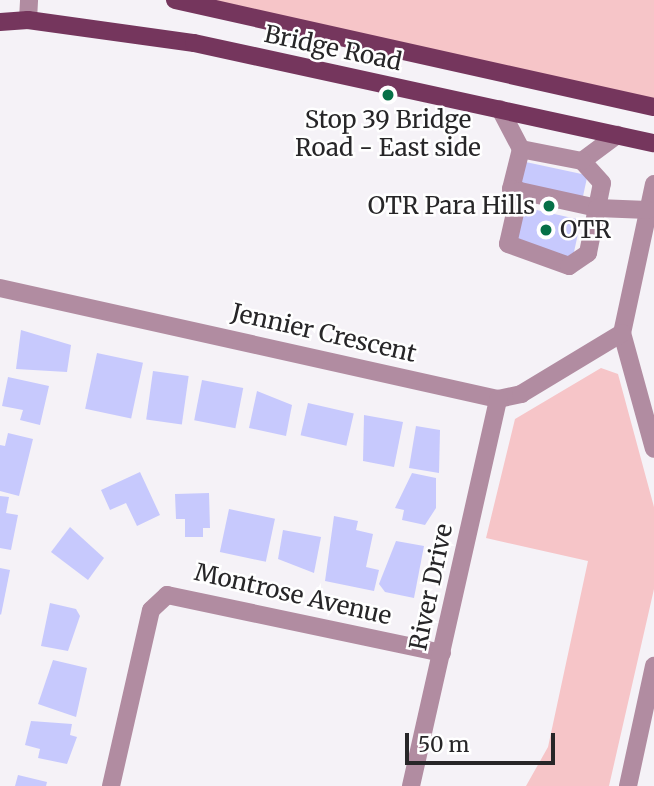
<!DOCTYPE html>
<style>
body{margin:0}
#map{position:relative;width:654px;height:786px;overflow:hidden;background:#f5f2f7;font-family:Merriweather,serif}
div>[style]{position:absolute}
[style*='--x']{left:calc(var(--x)*1px);top:calc(var(--y)*1px);width:calc(var(--w)*1px);rotate:calc(var(--a)*1deg)}
.green>*{inset:0;background:#f6c5c8}
.building>*{inset:0;background:#c7c9fd;transform-origin:0 0}
.minor>*{height:18px;margin:-9px;padding:0 9px;transform-origin:9px;border-radius:9px;background:#b18ca1}
.major>*{height:18px;margin:-9px;padding:0 9px;transform-origin:9px;border-radius:9px;background:#75365d}
.dots>*{width:19px;height:19px;translate:-50% -50%;box-sizing:border-box;border:4px solid #fff;border-radius:50%}
span{translate:-50% -50%;white-space:nowrap;text-align:center;line-height:1.15;-webkit-text-stroke:5px #fff;paint-order:stroke}
.street-label{font-size:24px;color:#272628}
.poi-label{font-size:24px;color:#272628}
.right{translate:-100% -50%;text-align:right}
.left{translate:0 -50%;text-align:left}
.scale{position:absolute;left:405px;top:733px;width:150px;height:32px;box-sizing:border-box;border:4px solid #272628;border-top:0;padding-left:9px;font-size:21px;line-height:24px;white-space:nowrap;color:#272628;-webkit-text-stroke:5px #fff;paint-order:stroke}
</style>
<div id="map">
<div class="green">
<div style="clip-path:polygon(165px 0,654px 0,654px 104px,256px 19px)"></div>
<div style="clip-path:polygon(601px 368px,618px 374px,654px 507px,654px 589px,609px 786px,526px 786px,548px 747px,588px 561px,486px 538px,515px 419px)"></div>
</div>
<div class="building">
<div style="left:521px;top:161px;width:68px;height:27px;rotate:12deg"></div>
<div style="clip-path:polygon(519px 206px,581px 220px,572px 261px,512px 236px)"></div>
<div style="clip-path:polygon(21px 330px,71px 345px,67px 372px,16px 369px)"></div>
<div style="left:97px;top:353px;width:47px;height:57px;rotate:12deg"></div>
<div style="left:153px;top:371px;width:36px;height:49px;rotate:8deg"></div>
<div style="clip-path:polygon(8px 377px,49px 386px,40px 425px,20px 420px,23px 410px,2px 406px)"></div>
<div style="left:202px;top:380px;width:42px;height:41px;rotate:11deg"></div>
<div style="clip-path:polygon(257px 391px,292px 405px,286px 436px,249px 428px)"></div>
<div style="left:308px;top:403px;width:47px;height:33px;rotate:13deg"></div>
<div style="clip-path:polygon(364px 415px,403px 422px,394px 467px,363px 461px)"></div>
<div style="clip-path:polygon(416px 426px,440px 430px,439px 473px,409px 468px)"></div>
<div style="clip-path:polygon(8px 433px,33px 439px,19px 496px,0 491px,0 445px,5px 446px)"></div>
<div style="clip-path:polygon(140px 472px,160px 515px,137px 526px,126px 503px,110px 510px,101px 490px)"></div>
<div style="clip-path:polygon(412px 473px,436px 478px,436px 508px,425px 525px,402px 520px,404px 510px,395px 508px)"></div>
<div style="clip-path:polygon(209px 493px,210px 528px,203px 528px,203px 537px,185px 537px,185px 519px,176px 519px,175px 494px)"></div>
<div style="clip-path:polygon(0 496px,9px 497px,6px 513px,18px 515px,11px 550px,0 548px)"></div>
<div style="left:229px;top:509px;width:47px;height:44px;rotate:12deg"></div>
<div style="clip-path:polygon(334px 516px,358px 521px,356px 530px,373px 534px,366px 567px,379px 570px,374px 591px,325px 581px)"></div>
<div style="clip-path:polygon(70px 527px,104px 558px,88px 580px,51px 552px)"></div>
<div style="clip-path:polygon(283px 530px,321px 537px,314px 573px,278px 559px)"></div>
<div style="clip-path:polygon(396px 541px,424px 546px,414px 598px,385px 592px,379px 584px)"></div>
<div style="clip-path:polygon(0 568px,10px 570px,1px 615px,0 614px)"></div>
<div style="clip-path:polygon(50px 603px,76px 609px,80px 616px,68px 651px,41px 646px)"></div>
<div style="clip-path:polygon(53px 660px,87px 668px,76px 717px,38px 704px)"></div>
<div style="clip-path:polygon(31px 721px,72px 724px,70px 735px,77px 737px,67px 764px,38px 758px,40px 749px,25px 745px)"></div>
<div style="clip-path:polygon(18px 775px,47px 782px,46px 786px,15px 786px)"></div>
</div>
<div class="minor">
<div style="--x:28;--y:20;--w:20;--a:-87"></div>
<div style="--x:500;--y:109;--w:45;--a:62.3"></div>
<div style="--x:582;--y:161;--w:44;--a:-36.6"></div>
<div style="--x:654;--y:184;--w:152;--a:102.1"></div>
<div style="--x:622;--y:333;--w:120;--a:74.6"></div>
<div style="--x:520;--y:191;--w:54;--a:102.8"></div>
<div style="--x:508;--y:244;--w:65;--a:19.8"></div>
<div style="--x:569;--y:266;--w:23;--a:-34"></div>
<div style="--x:588;--y:253;--w:71;--a:-78.7"></div>
<div style="--x:602;--y:183;--w:30;--a:-132"></div>
<div style="--x:582;--y:161;--w:62;--a:-168.9"></div>
<div style="--x:521;--y:149;--w:41;--a:104"></div>
<div style="--x:511;--y:189;--w:9;--a:13"></div>
<div style="--x:520;--y:191;--w:79;--a:12.4"></div>
<div style="--x:597;--y:208;--w:51;--a:2.2"></div>
<div style="--x:0;--y:288;--w:510;--a:12.57"></div>
<div style="--x:498;--y:399;--w:24;--a:-12"></div>
<div style="--x:521;--y:394;--w:118;--a:-31.1"></div>
<div style="--x:111;--y:786;--w:180;--a:-77.2"></div>
<div style="--x:151;--y:610;--w:22;--a:-43"></div>
<div style="--x:167;--y:595;--w:281;--a:11.9"></div>
<div style="--x:411;--y:786;--w:397;--a:-77.3"></div>
<div style="--x:628;--y:786;--w:123;--a:-77.8"></div>
</div>
<div class="major">
<div style="--x:175;--y:0;--w:491;--a:12.6"></div>
<div style="--x:0;--y:22;--w:28;--a:-4"></div>
<div style="--x:28;--y:20;--w:168;--a:7.9"></div>
<div style="--x:194;--y:43;--w:471;--a:12.3"></div>
</div>
<div class="dots">
<div style="left:388px;top:95px;background:#067047"></div>
<div style="left:549px;top:206px;background:#067047"></div>
<div style="left:546px;top:230px;background:#067047"></div>
</div>
<div class="street-label">
<span style="left:333px;top:48px;rotate:12deg">Bridge Road</span>
<span style="left:324px;top:333px;rotate:13deg">Jennier Crescent</span>
<span style="left:431px;top:587px;rotate:-78deg">River Drive</span>
<span style="left:293px;top:594px;rotate:13deg">Montrose Avenue</span>
</div>
<div class="poi-label">
<span style="left:388px;top:134px">Stop 39 Bridge<br>Road - East side</span>
<span class="right" style="left:535px;top:206px">OTR Para Hills</span>
<span class="left" style="left:560px;top:230px">OTR</span>
</div>
<div class="scale">50 m</div>
</div>
